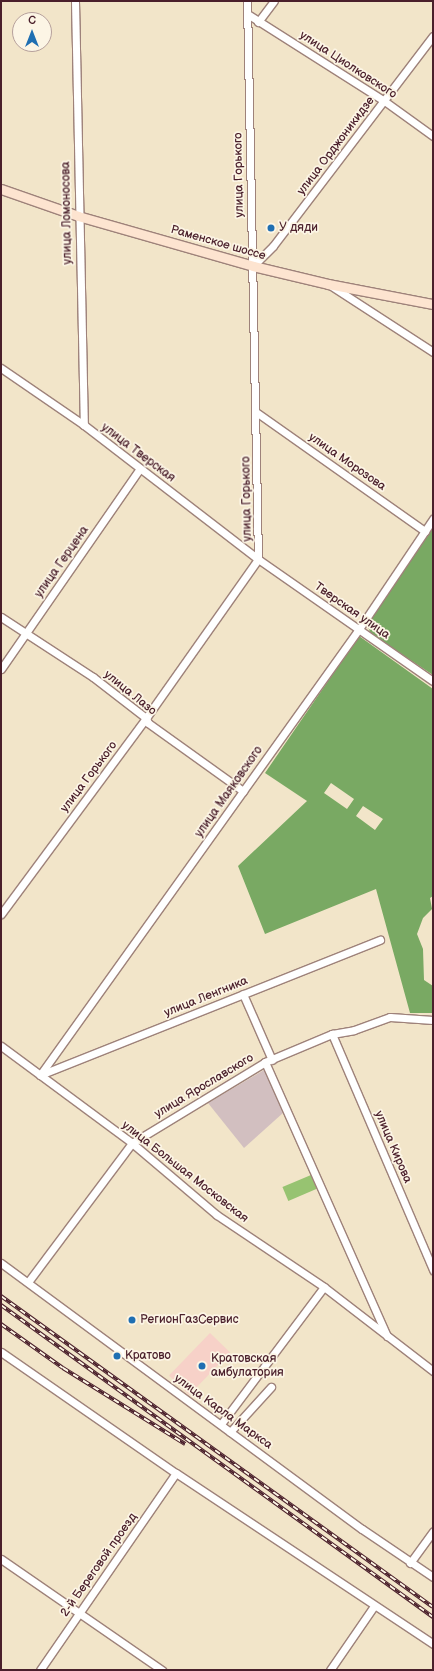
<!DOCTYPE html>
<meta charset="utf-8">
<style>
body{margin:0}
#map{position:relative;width:434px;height:1671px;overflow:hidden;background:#f2e5c9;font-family:"Balsamiq Sans",sans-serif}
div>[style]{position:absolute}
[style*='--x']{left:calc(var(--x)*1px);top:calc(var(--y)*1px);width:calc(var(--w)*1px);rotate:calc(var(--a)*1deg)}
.built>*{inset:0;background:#f7d1c8;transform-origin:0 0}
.industrial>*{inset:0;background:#d2bfc0}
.green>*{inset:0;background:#97c371;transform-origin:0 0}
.forest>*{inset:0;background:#79a963}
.roads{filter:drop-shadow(1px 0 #9e827a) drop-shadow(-1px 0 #9e827a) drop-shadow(0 1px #9e827a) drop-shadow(0 -1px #9e827a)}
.street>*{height:7px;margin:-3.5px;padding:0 3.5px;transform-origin:3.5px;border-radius:3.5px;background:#fff}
.secondary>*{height:9px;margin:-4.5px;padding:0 4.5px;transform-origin:4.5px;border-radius:4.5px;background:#fde4d0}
.rail>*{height:3.5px;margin-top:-1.75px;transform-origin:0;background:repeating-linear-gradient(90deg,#fcf5e5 0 6px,#4a1f2b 0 12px);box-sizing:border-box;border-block:1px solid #4a1f2b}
.dots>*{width:11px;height:11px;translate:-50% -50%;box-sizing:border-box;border:2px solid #fcf5e5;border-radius:50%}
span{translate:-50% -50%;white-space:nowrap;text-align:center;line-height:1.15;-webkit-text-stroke:3.5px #fcf5e5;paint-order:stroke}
.street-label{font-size:12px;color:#4a1f2b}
.poi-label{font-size:12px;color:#4a1f2b}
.left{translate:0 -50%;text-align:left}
.frame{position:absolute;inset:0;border:2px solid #4a1f2b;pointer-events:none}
.north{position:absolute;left:12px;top:12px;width:40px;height:40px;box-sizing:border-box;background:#fcf5e5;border:1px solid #b59f9b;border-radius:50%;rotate:0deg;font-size:11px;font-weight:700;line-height:16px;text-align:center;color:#4a1f2b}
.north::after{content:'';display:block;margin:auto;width:14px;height:18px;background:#1f6fb2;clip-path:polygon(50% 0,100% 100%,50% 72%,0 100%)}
</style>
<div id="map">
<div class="built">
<div style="left:210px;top:1333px;width:28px;height:59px;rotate:44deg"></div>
</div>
<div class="industrial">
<div style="clip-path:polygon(264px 1070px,283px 1113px,244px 1148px,208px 1103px)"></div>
</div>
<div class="green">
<div style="left:311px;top:1175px;width:15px;height:31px;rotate:67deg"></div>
</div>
<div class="forest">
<div style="clip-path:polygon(433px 527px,433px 675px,371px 634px,366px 623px)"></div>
<div style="clip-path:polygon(evenodd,359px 636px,433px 689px,433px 896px,430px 898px,432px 909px,423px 918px,417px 934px,423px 949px,424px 980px,433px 986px,433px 1013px,410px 1013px,376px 889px,265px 934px,238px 866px,307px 801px,265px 773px,359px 636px,331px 783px,354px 799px,347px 809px,324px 793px,331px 783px,359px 636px,363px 806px,383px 819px,375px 830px,356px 816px,363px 806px)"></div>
</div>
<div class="roads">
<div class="street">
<div style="--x:75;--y:1;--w:424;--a:88.8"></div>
<div style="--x:249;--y:15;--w:159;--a:32.4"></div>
<div style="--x:383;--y:100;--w:62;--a:35.8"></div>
<div style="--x:258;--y:22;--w:26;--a:-53"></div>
<div style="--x:253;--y:266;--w:28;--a:-45"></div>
<div style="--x:273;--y:246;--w:264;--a:-52.7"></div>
<div style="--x:330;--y:285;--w:123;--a:33"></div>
<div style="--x:1;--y:368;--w:101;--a:34.5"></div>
<div style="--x:84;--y:425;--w:220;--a:37.6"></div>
<div style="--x:258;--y:559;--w:213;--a:34.9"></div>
<div style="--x:256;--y:412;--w:207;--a:35.2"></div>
<div style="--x:1;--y:617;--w:110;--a:33.1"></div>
<div style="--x:93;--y:677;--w:67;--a:37.7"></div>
<div style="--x:146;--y:718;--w:5;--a:68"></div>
<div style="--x:148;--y:723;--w:117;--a:35.6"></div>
<div style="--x:1;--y:669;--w:244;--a:-55.3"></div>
<div style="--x:1;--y:914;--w:244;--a:-53.5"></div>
<div style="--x:146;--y:718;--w:194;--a:-54.8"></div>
<div style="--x:258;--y:559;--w:558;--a:-91.13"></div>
<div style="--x:243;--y:994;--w:72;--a:66.3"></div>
<div style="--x:332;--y:1034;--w:257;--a:66.8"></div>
<div style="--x:1;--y:1046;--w:163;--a:36.5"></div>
<div style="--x:132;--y:1143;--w:111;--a:40.3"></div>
<div style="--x:217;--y:1215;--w:129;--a:33.9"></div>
<div style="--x:324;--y:1287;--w:138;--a:37.6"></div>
<div style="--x:265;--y:1062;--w:300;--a:66"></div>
<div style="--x:40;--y:1075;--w:548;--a:-54.43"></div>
<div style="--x:359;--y:629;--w:133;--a:-56.1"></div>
<div style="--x:40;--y:1075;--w:366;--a:-21.7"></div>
<div style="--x:1;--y:1263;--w:448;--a:36.4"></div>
<div style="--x:362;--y:1529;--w:86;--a:34.1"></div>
<div style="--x:28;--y:1282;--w:174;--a:-53.2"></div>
<div style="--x:132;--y:1143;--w:156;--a:-31.3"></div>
<div style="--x:265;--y:1062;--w:73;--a:-22.7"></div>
<div style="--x:332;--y:1034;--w:22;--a:-10"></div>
<div style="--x:354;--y:1030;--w:38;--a:-20"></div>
<div style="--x:390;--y:1017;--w:43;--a:4"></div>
<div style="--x:1;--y:1352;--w:213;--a:34.7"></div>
<div style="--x:176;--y:1473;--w:309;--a:33.6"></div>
<div style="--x:221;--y:1424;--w:171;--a:-53.1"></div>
<div style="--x:230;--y:1432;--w:61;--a:-47.7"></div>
<div style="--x:1;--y:1559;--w:196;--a:34.6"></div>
<div style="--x:410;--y:1563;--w:39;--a:-54"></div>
<div style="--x:40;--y:1670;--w:239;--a:-55.4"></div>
<div style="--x:330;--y:1670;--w:78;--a:-55.5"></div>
</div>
<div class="secondary">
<div style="--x:1;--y:189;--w:82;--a:19.3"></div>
<div style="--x:78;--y:216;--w:182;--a:15.9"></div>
<div style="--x:253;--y:266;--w:77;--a:13.5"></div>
<div style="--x:328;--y:284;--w:107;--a:10.8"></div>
</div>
</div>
<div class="rail">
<div style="--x:1;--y:1296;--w:532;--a:35.75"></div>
<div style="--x:1;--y:1305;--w:533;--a:35.84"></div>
<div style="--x:1;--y:1324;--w:76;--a:35.4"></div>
<div style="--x:63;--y:1368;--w:144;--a:31.9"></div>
</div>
<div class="dots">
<div style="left:271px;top:228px;background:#1f6fb2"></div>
<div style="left:132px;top:1320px;background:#1f6fb2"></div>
<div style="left:117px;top:1356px;background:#1f6fb2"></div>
<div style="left:202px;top:1366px;background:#1f6fb2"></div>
</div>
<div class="street-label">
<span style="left:348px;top:65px;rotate:33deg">улица Циолковского</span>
<span style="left:336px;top:146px;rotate:-53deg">улица Орджоникидзе</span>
<span style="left:239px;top:175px;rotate:-91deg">улица Горького</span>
<span style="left:67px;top:213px;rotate:-91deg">улица Ломоносова</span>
<span style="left:218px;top:243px;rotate:16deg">Раменское шоссе</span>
<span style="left:138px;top:453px;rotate:37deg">улица Тверская</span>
<span style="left:347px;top:462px;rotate:35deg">улица Морозова</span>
<span style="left:247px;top:499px;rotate:-91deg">улица Горького</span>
<span style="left:62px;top:562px;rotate:-55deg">улица Герцена</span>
<span style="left:352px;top:611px;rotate:35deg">Тверская улица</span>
<span style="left:130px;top:693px;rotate:39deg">улица Лазо</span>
<span style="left:89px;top:777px;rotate:-53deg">улица Горького</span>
<span style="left:229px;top:792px;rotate:-55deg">улица Маяковского</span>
<span style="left:206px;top:997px;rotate:-22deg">улица Ленгника</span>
<span style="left:204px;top:1086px;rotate:-31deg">улица Ярославского</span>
<span style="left:393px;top:1147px;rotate:67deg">улица Кирова</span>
<span style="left:185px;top:1172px;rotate:38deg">улица Большая Московская</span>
<span style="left:223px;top:1412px;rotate:36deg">улица Карла Маркса</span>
<span style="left:99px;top:1565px;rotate:-55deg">2-й Береговой проезд</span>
</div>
<div class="poi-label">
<span class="left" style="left:279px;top:228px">У дяди</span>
<span class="left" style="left:140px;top:1320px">РегионГазСервис</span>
<span class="left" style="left:125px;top:1356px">Кратово</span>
<span class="left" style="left:211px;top:1366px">Кратовская<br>амбулатория</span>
</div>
<div class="frame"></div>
<div class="north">С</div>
</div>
